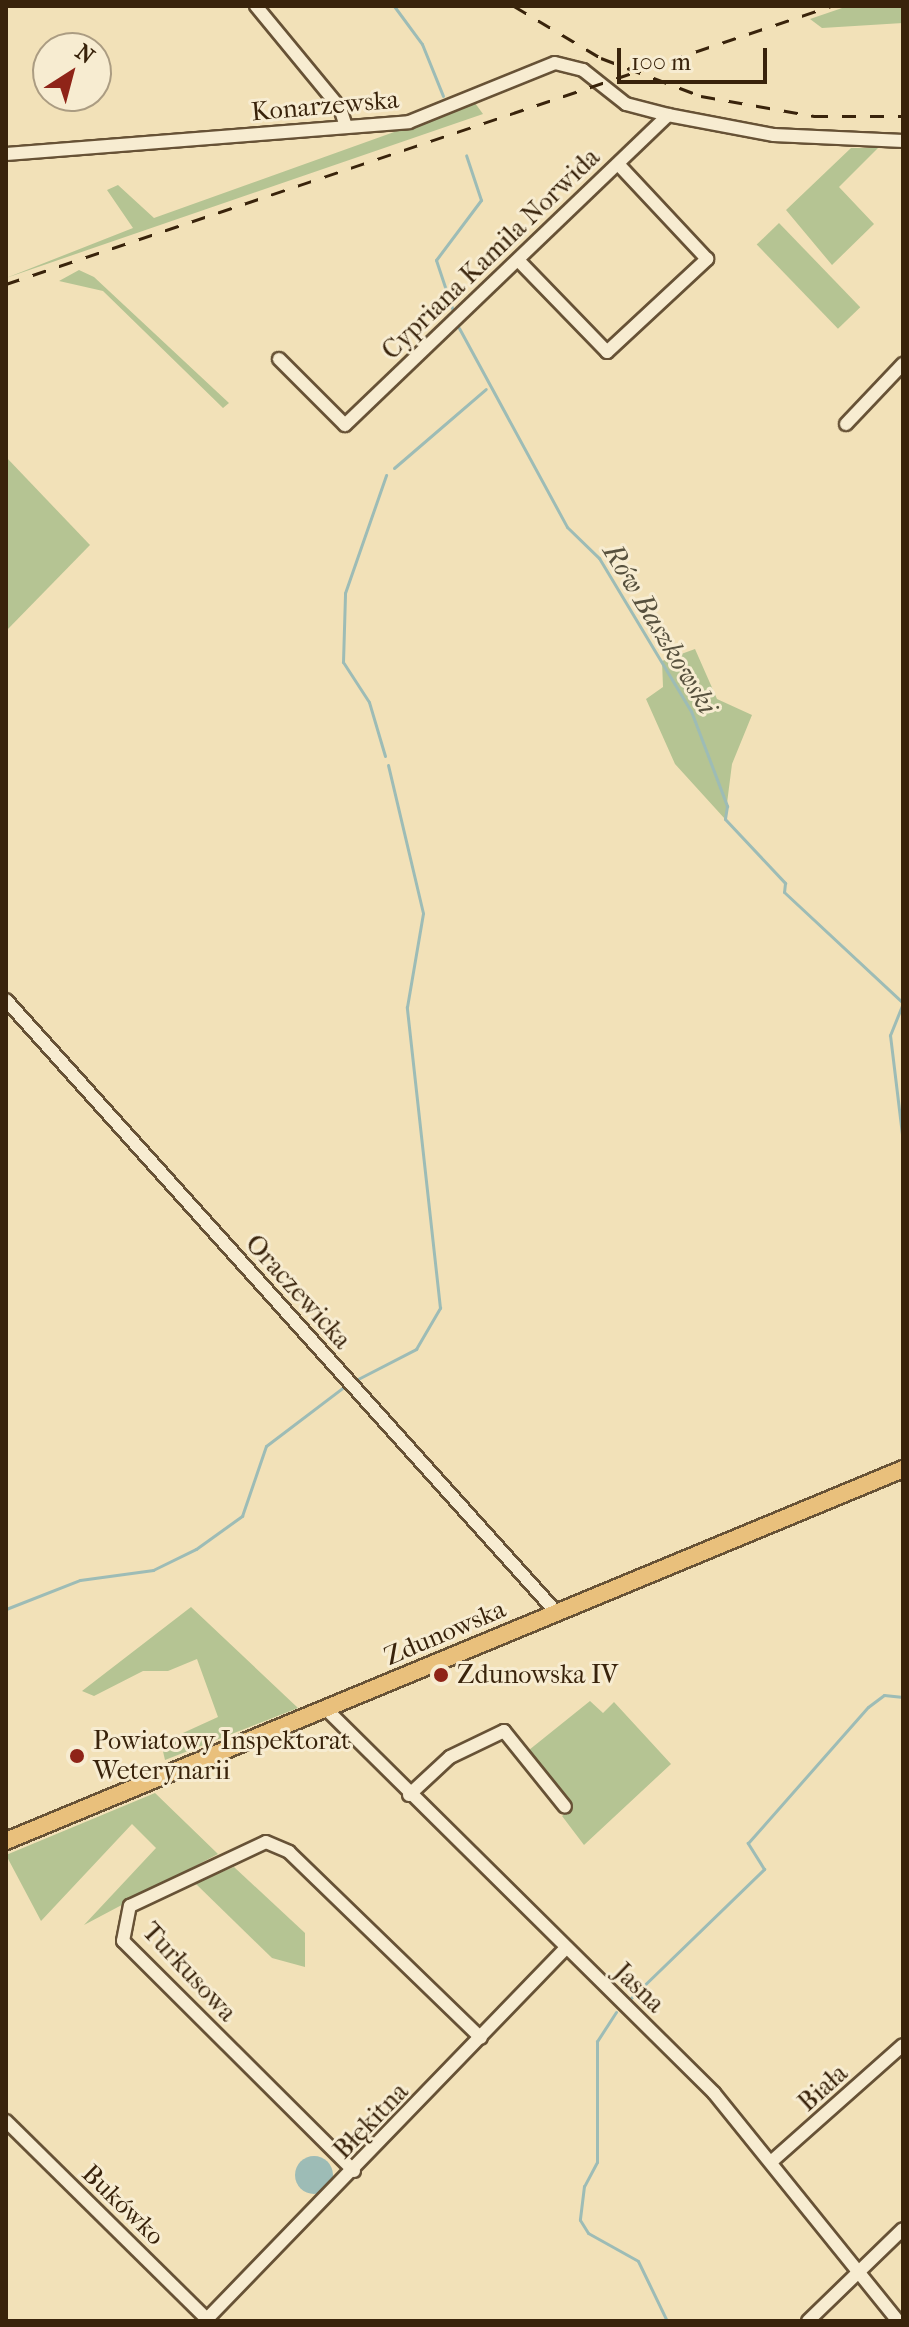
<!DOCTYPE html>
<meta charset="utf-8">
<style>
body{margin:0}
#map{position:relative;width:909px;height:2327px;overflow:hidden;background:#f2e1b8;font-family:"IM FELL French Canon",serif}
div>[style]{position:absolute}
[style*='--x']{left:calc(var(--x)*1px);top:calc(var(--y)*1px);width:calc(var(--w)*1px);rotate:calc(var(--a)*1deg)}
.green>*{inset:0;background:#b5c493;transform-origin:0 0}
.water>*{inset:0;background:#9dbcb6}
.round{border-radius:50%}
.stream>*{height:3px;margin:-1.5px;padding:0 1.5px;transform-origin:1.5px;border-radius:1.5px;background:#9dbcb6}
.roads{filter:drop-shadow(2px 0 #675236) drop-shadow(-2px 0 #675236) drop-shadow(0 2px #675236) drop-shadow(0 -2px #675236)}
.minor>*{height:12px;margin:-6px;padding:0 6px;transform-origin:6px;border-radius:6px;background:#f7ecd1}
.major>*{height:16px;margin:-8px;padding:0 8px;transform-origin:8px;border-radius:8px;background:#e9c07c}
.rail>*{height:3px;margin-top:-1.5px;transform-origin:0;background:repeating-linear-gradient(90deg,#39230b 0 14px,transparent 0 28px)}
.dots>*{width:22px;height:22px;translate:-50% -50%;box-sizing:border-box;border:4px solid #f7ecd1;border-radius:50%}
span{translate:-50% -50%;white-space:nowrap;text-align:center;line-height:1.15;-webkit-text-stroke:6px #f7ecd1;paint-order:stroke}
.street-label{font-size:26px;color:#39230b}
.poi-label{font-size:26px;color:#39230b}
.left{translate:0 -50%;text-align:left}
.water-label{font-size:28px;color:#57513e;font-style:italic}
.frame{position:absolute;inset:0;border:8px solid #39230b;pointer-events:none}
.north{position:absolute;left:32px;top:32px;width:80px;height:80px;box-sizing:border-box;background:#f7ecd1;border:2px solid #ab9c82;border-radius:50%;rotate:36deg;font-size:22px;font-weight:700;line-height:32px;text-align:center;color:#39230b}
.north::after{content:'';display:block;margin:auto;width:28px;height:36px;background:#8f2418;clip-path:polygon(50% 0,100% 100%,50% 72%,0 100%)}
.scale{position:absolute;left:617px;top:48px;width:150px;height:36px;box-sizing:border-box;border:4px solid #39230b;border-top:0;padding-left:10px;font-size:24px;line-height:28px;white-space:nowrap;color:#39230b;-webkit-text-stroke:6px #f7ecd1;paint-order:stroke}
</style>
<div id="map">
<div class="green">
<div style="clip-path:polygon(848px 6px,903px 6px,903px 23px,822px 28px,810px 19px)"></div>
<div style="clip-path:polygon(475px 103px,483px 114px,6px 278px,133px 228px,107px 190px,118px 185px,154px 218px)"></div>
<div style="clip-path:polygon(851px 148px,878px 148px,839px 187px,874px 224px,832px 265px,786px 210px)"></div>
<div style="left:779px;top:223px;width:117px;height:31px;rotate:46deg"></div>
<div style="clip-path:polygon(79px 270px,94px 277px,229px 403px,223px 408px,103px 291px,59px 281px)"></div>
<div style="clip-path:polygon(6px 457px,90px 545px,6px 631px)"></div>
<div style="clip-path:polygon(695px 649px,717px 699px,752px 715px,732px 764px,725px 819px,675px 764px,646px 699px,663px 687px,662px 661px)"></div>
<div style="clip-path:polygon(191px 1607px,298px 1708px,165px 1760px,161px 1743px,218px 1717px,197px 1659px,168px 1671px,143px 1671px,94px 1696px,82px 1691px)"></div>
<div style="clip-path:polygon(590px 1701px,603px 1713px,614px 1702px,671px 1764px,584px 1845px,562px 1816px,573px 1807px,529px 1750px)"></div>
<div style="clip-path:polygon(155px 1793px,218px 1854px,84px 1925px,156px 1848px,132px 1824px,41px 1921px,6px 1855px)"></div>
<div style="clip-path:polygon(234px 1867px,305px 1933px,305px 1967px,272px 1958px,195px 1883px)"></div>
</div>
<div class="water">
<div class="round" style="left:295px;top:2156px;width:38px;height:38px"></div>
</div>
<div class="stream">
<div style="--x:394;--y:6;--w:47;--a:53.6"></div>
<div style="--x:422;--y:44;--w:56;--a:68"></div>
<div style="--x:454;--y:314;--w:57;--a:-108.4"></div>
<div style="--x:436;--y:260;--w:75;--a:-53.1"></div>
<div style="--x:481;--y:200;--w:47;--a:-108.4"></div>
<div style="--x:459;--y:328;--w:226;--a:61.5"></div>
<div style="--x:567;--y:527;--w:45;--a:44.1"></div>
<div style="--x:599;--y:558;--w:179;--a:59"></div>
<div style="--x:691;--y:711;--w:102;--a:69.2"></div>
<div style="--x:727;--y:806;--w:13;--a:99"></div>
<div style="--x:725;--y:819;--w:88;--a:46.8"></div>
<div style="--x:785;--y:883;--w:9;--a:96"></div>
<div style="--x:784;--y:892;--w:163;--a:43"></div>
<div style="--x:903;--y:1003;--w:35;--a:112"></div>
<div style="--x:890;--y:1035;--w:109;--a:83.1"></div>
<div style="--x:394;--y:468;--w:121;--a:-40.7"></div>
<div style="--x:385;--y:756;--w:56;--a:-106.5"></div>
<div style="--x:369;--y:702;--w:48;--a:-123"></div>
<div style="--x:343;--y:662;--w:69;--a:-88.3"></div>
<div style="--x:345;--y:593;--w:125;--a:-70.8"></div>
<div style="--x:356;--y:1380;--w:68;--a:-27.3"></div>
<div style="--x:416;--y:1349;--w:48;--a:-59.7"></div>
<div style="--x:440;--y:1308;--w:303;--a:-96.3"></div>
<div style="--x:407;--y:1007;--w:95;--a:-80.3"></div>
<div style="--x:423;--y:913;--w:152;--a:-103.3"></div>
<div style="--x:6;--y:1609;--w:79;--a:-21.4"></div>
<div style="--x:80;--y:1580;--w:74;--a:-7.8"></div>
<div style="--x:153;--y:1570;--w:48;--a:-26"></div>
<div style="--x:196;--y:1549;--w:57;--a:-35.7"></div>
<div style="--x:242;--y:1516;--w:74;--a:-71.1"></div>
<div style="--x:266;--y:1446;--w:99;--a:-37.2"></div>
<div style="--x:630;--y:1999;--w:187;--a:-44.1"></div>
<div style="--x:764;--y:1869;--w:31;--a:-122"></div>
<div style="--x:748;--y:1843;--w:181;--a:-48.6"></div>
<div style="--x:868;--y:1707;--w:20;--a:-37"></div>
<div style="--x:884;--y:1695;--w:19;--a:6"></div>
<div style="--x:616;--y:2012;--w:35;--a:123"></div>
<div style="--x:597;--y:2041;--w:121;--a:90"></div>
<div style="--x:597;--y:2162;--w:27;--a:118"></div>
<div style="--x:584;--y:2186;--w:34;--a:97"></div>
<div style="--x:580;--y:2220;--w:15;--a:58"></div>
<div style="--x:588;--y:2233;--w:57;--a:29.2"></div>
<div style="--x:638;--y:2261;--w:67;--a:64.2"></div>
</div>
<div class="roads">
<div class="minor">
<div style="--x:256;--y:6;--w:132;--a:50.5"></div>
<div style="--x:340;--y:108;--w:19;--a:72"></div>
<div style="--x:6;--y:154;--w:404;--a:-4.5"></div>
<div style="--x:409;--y:122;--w:157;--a:-22"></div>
<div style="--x:555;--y:63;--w:29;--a:14"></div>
<div style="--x:583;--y:70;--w:55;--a:38.3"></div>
<div style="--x:626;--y:104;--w:43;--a:14.7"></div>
<div style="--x:668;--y:115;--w:108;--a:10.7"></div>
<div style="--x:774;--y:135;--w:129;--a:2.7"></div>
<div style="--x:518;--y:260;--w:128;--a:45.9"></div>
<div style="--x:607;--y:352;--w:137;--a:-42.9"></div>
<div style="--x:707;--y:259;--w:130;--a:-133.1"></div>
<div style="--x:279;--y:359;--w:93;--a:45"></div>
<div style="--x:345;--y:425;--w:448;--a:-43.8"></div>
<div style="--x:846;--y:424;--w:83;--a:-46.5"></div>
<div style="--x:6;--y:1000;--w:824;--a:48.05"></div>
<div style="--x:326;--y:1709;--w:546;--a:44.7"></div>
<div style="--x:714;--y:2093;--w:293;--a:51.1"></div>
<div style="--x:409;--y:1795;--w:56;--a:-42.8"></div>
<div style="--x:450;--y:1757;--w:60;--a:-25.7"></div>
<div style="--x:504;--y:1731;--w:97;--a:51.2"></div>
<div style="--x:6;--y:2121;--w:285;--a:44.6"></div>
<div style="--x:771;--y:2162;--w:176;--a:-41.6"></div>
<div style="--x:354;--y:2171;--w:326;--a:-135.1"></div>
<div style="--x:123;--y:1941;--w:36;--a:-79"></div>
<div style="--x:130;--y:1906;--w:150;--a:-25.2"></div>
<div style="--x:266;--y:1842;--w:25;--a:23"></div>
<div style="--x:289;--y:1852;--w:267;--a:44.1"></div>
<div style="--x:205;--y:2321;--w:519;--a:-45.94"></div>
<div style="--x:808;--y:2321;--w:132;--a:-44.1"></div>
</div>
<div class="major">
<div style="--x:6;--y:1841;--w:971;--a:-22.52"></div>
</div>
</div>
<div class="rail">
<div style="--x:514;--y:6;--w:101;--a:30.9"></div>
<div style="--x:601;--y:58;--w:107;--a:20.8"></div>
<div style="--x:701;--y:96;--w:115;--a:10"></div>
<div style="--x:814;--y:116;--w:89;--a:0"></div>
<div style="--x:6;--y:284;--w:871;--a:-18.62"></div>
</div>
<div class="dots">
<div style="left:441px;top:1675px;background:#8f2418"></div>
<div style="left:77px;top:1756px;background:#8f2418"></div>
</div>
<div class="street-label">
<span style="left:325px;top:106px;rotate:-5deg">Konarzewska</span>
<span style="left:491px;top:254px;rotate:-44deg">Cypriana Kamila Norwida</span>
<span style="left:298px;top:1292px;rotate:48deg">Oraczewicka</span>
<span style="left:445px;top:1633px;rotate:-23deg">Zdunowska</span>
<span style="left:189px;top:1972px;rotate:47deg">Turkusowa</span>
<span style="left:639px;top:1988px;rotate:44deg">Jasna</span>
<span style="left:823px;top:2088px;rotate:-42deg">Biała</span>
<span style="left:371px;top:2121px;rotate:-46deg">Błękitna</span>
<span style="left:123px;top:2205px;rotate:44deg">Bukówko</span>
</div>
<div class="poi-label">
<span class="left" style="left:457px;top:1675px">Zdunowska IV</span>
<span class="left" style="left:93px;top:1756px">Powiatowy Inspektorat<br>Weterynarii</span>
</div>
<div class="water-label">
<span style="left:660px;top:629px;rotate:59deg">Rów Baszkowski</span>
</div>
<div class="frame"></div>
<div class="north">N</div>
<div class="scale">100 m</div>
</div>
